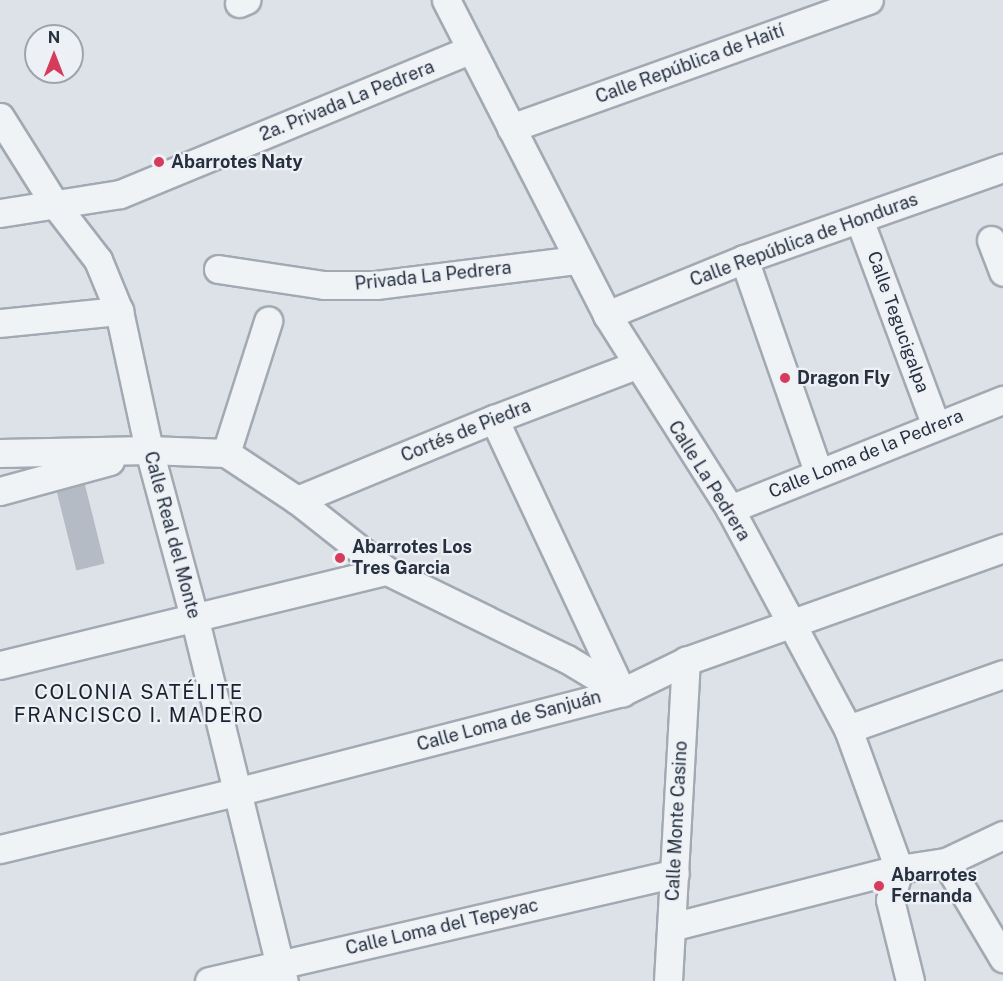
<!DOCTYPE html>
<meta charset="utf-8">
<style>
body{margin:0}
#map{position:relative;width:1003px;height:981px;overflow:hidden;background:#dde2e8;font-family:"Public Sans",sans-serif}
div>[style]{position:absolute}
[style*='--x']{left:calc(var(--x)*1px);top:calc(var(--y)*1px);width:calc(var(--w)*1px);rotate:calc(var(--a)*1deg)}
.building>*{inset:0;background:#b4bbc5;transform-origin:0 0}
.roads{filter:drop-shadow(2px 0 #a2a9b2) drop-shadow(-2px 0 #a2a9b2) drop-shadow(0 2px #a2a9b2) drop-shadow(0 -2px #a2a9b2)}
.minor>*{height:27px;margin:-13.5px;padding:0 13.5px;transform-origin:13.5px;border-radius:13.5px;background:#f0f3f6}
.dots>*{width:16px;height:16px;translate:-50% -50%;box-sizing:border-box;border:3px solid #edf1f6;border-radius:50%}
span{translate:-50% -50%;white-space:nowrap;text-align:center;line-height:1.15;-webkit-text-stroke:4.5px #edf1f6;paint-order:stroke}
.street-label{font-size:18px;color:#26303f}
.poi-label{font-size:18px;color:#26303f;font-weight:700}
.left{translate:0 -50%;text-align:left}
.neighbourhood-label{font-size:20px;color:#182230;letter-spacing:1.5px}
.north{position:absolute;left:24px;top:24px;width:60px;height:60px;box-sizing:border-box;background:#edf1f6;border:2px solid #9da4ad;border-radius:50%;rotate:0deg;font-size:16px;font-weight:700;line-height:24px;text-align:center;color:#26303f}
.north::after{content:'';display:block;margin:auto;width:21px;height:27px;background:#d53b5a;clip-path:polygon(50% 0,100% 100%,50% 72%,0 100%)}
</style>
<div id="map">
<div class="building">
<div style="left:84px;top:481px;width:85px;height:29px;rotate:76deg"></div>
</div>
<div class="roads">
<div class="minor">
<div style="--x:446;--y:0;--w:354;--a:62.9"></div>
<div style="--x:607;--y:315;--w:230;--a:57.6"></div>
<div style="--x:730;--y:509;--w:250;--a:61.8"></div>
<div style="--x:848;--y:729;--w:149;--a:70"></div>
<div style="--x:899;--y:869;--w:32;--a:106"></div>
<div style="--x:890;--y:900;--w:83;--a:76.1"></div>
<div style="--x:239;--y:3;--w:8;--a:-23"></div>
<div style="--x:0;--y:117;--w:102;--a:57.9"></div>
<div style="--x:54;--y:203;--w:72;--a:52.3"></div>
<div style="--x:98;--y:260;--w:55;--a:67.6"></div>
<div style="--x:119;--y:311;--w:142;--a:77.8"></div>
<div style="--x:149;--y:450;--w:176;--a:74.9"></div>
<div style="--x:195;--y:620;--w:372;--a:76.2"></div>
<div style="--x:511;--y:128;--w:380;--a:-19.7"></div>
<div style="--x:0;--y:213;--w:121;--a:-9"></div>
<div style="--x:120;--y:194;--w:378;--a:-22.4"></div>
<div style="--x:859;--y:219;--w:221;--a:69.6"></div>
<div style="--x:991;--y:240;--w:34;--a:69"></div>
<div style="--x:744;--y:259;--w:225;--a:70.8"></div>
<div style="--x:218;--y:269;--w:107;--a:8.6"></div>
<div style="--x:324;--y:285;--w:52;--a:0"></div>
<div style="--x:376;--y:285;--w:203;--a:-7.1"></div>
<div style="--x:607;--y:315;--w:148;--a:-22.2"></div>
<div style="--x:744;--y:259;--w:275;--a:-19.4"></div>
<div style="--x:0;--y:323;--w:120;--a:-5.8"></div>
<div style="--x:494;--y:419;--w:302;--a:64.9"></div>
<div style="--x:0;--y:453;--w:149;--a:-1.2"></div>
<div style="--x:149;--y:450;--w:77;--a:2.2"></div>
<div style="--x:226;--y:453;--w:85;--a:33.5"></div>
<div style="--x:297;--y:500;--w:115;--a:38.3"></div>
<div style="--x:387;--y:571;--w:200;--a:26.1"></div>
<div style="--x:567;--y:659;--w:64;--a:31"></div>
<div style="--x:226;--y:453;--w:139;--a:-72.3"></div>
<div style="--x:0;--y:491;--w:114;--a:-15.3"></div>
<div style="--x:297;--y:500;--w:213;--a:-22.4"></div>
<div style="--x:494;--y:419;--w:152;--a:-20.8"></div>
<div style="--x:730;--y:509;--w:294;--a:-21.8"></div>
<div style="--x:0;--y:665;--w:398;--a:-13.7"></div>
<div style="--x:848;--y:729;--w:164;--a:-19.5"></div>
<div style="--x:0;--y:849;--w:243;--a:-13.6"></div>
<div style="--x:236;--y:792;--w:399;--a:-14.5"></div>
<div style="--x:622;--y:692;--w:71;--a:-25.8"></div>
<div style="--x:686;--y:661;--w:337;--a:-19.6"></div>
<div style="--x:946;--y:862;--w:112;--a:59.3"></div>
<div style="--x:671;--y:927;--w:235;--a:-14.3"></div>
<div style="--x:899;--y:869;--w:48;--a:-8.5"></div>
<div style="--x:946;--y:862;--w:63;--a:-25.3"></div>
<div style="--x:209;--y:981;--w:478;--a:-13"></div>
<div style="--x:668;--y:981;--w:321;--a:-86.8"></div>
</div>
</div>
<div class="dots">
<div style="left:159px;top:162px;background:#d53b5a"></div>
<div style="left:785px;top:378px;background:#d53b5a"></div>
<div style="left:340px;top:558px;background:#d53b5a"></div>
<div style="left:879px;top:886px;background:#d53b5a"></div>
</div>
<div class="street-label">
<span style="left:690px;top:64px;rotate:-20deg">Calle República de Haití</span>
<span style="left:347px;top:101px;rotate:-22deg">2a. Privada La Pedrera</span>
<span style="left:804px;top:240px;rotate:-20deg">Calle República de Honduras</span>
<span style="left:433px;top:276px;rotate:-6deg">Privada La Pedrera</span>
<span style="left:898px;top:322px;rotate:70deg">Calle Tegucigalpa</span>
<span style="left:466px;top:431px;rotate:-22deg">Cortés de Piedra</span>
<span style="left:866px;top:454px;rotate:-22deg">Calle Loma de la Pedrera</span>
<span style="left:709px;top:481px;rotate:58deg">Calle La Pedrera</span>
<span style="left:172px;top:535px;rotate:75deg">Calle Real del Monte</span>
<span style="left:509px;top:721px;rotate:-15deg">Calle Loma de Sanjuán</span>
<span style="left:677px;top:821px;rotate:-87deg">Calle Monte Casino</span>
<span style="left:442px;top:927px;rotate:-13deg">Calle Loma del Tepeyac</span>
</div>
<div class="poi-label">
<span class="left" style="left:171px;top:162px">Abarrotes Naty</span>
<span class="left" style="left:797px;top:378px">Dragon Fly</span>
<span class="left" style="left:352px;top:558px">Abarrotes Los<br>Tres Garcia</span>
<span class="left" style="left:891px;top:886px">Abarrotes<br>Fernanda</span>
</div>
<div class="neighbourhood-label">
<span style="left:139px;top:704px">COLONIA SATÉLITE<br>FRANCISCO I. MADERO</span>
</div>
<div class="north">N</div>
</div>
